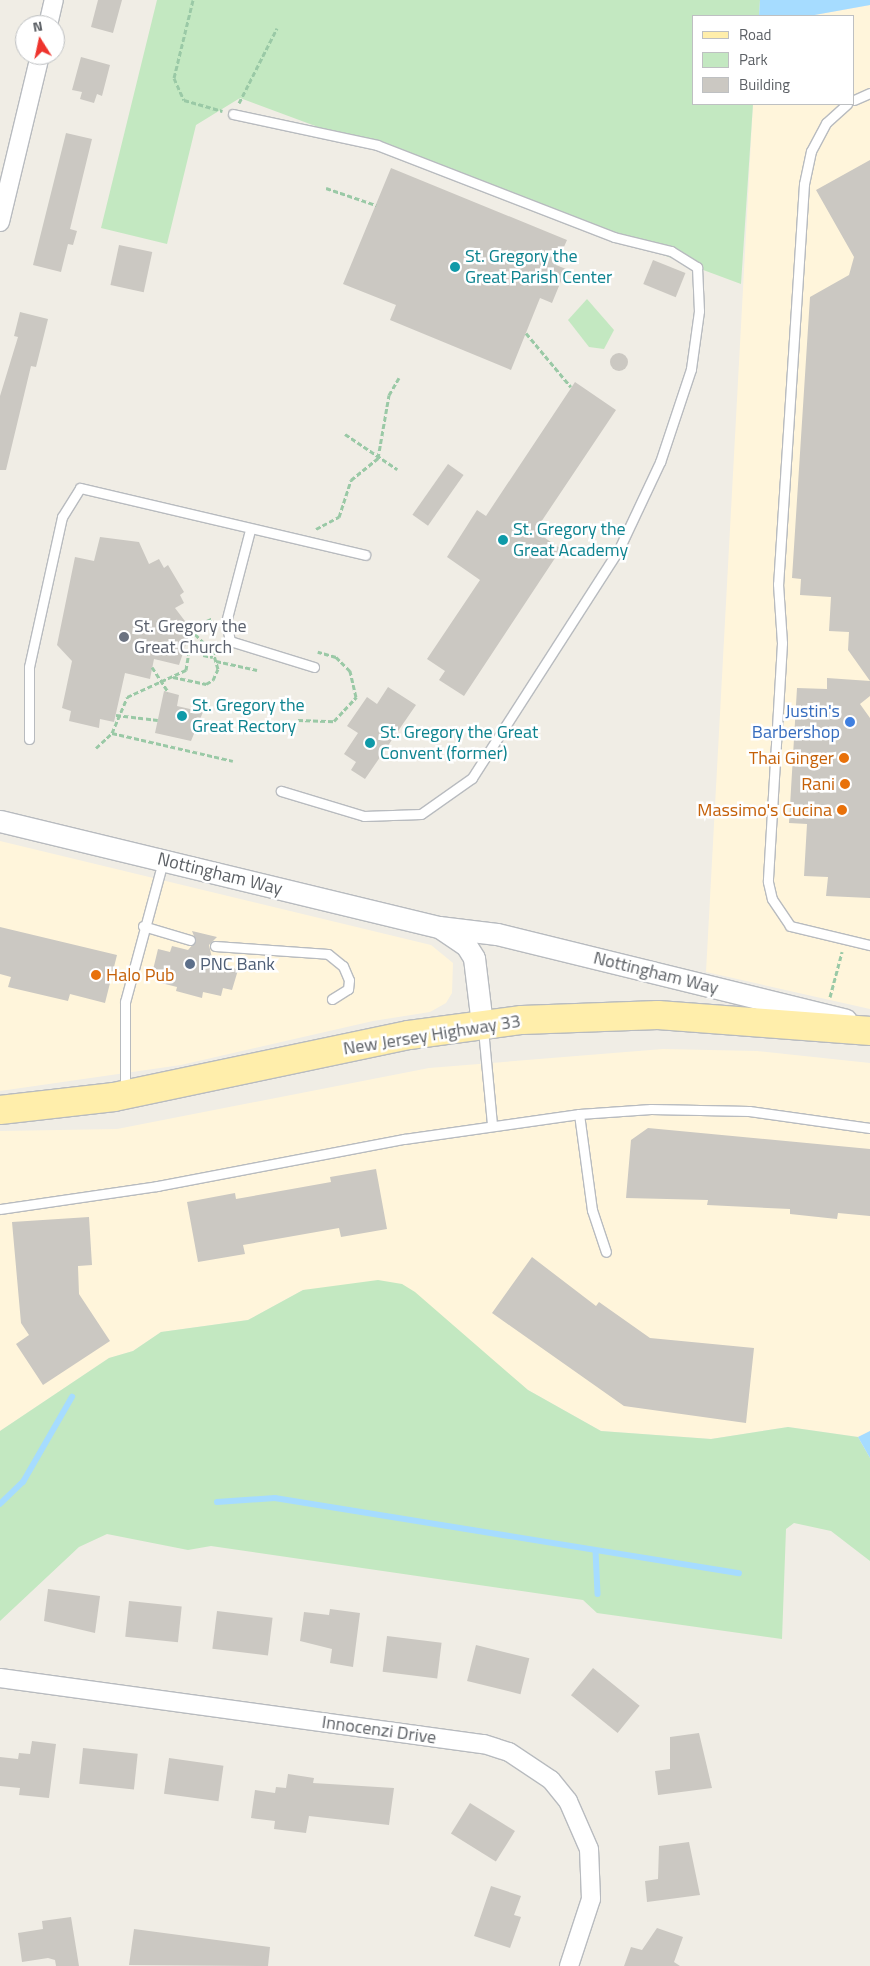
<!DOCTYPE html>
<style>
body{margin:0}
#map{position:relative;width:870px;height:1966px;overflow:hidden;background:#f0ede5;font-family:"Titillium Web",sans-serif}
div>[style]{position:absolute}
[style*='--x']{left:calc(var(--x)*1px);top:calc(var(--y)*1px);width:calc(var(--w)*1px);rotate:calc(var(--a)*1deg)}
.commercial>*{inset:0;background:#fff5db}
.green>*{inset:0;background:#c3e8c1}
.water>*{inset:0;background:#a6dcff}
.stream>*{height:5.5px;margin:-2.75px;padding:0 2.75px;transform-origin:2.75px;border-radius:2.75px;background:#a6dcff}
.building>*{inset:0;background:#cbc8c2;transform-origin:0 0}
.round{border-radius:50%}
.path>*{height:3px;margin-top:-1.5px;transform-origin:0;background:repeating-linear-gradient(90deg,#9ac9a6 0 5px,transparent 0 7.5px)}
.roads{filter:drop-shadow(1px 0 #b8bbbf) drop-shadow(-1px 0 #b8bbbf) drop-shadow(0 1px #b8bbbf) drop-shadow(0 -1px #b8bbbf)}
.service>*{height:9px;margin:-4.5px;padding:0 4.5px;transform-origin:4.5px;border-radius:4.5px;background:#fff}
.minor>*{height:18px;margin:-9px;padding:0 9px;transform-origin:9px;border-radius:9px;background:#fff}
.tertiary>*{height:21px;margin:-10.5px;padding:0 10.5px;transform-origin:10.5px;border-radius:10.5px;background:#fff}
.primary>*{height:28px;margin:-14px;padding:0 14px;transform-origin:14px;border-radius:14px;background:#ffeeab}
.dots>*{width:14px;height:14px;translate:-50% -50%;box-sizing:border-box;border:2px solid #fff;border-radius:50%}
span{translate:-50% -50%;white-space:nowrap;text-align:center;line-height:1.15;-webkit-text-stroke:5px #fff;paint-order:stroke}
.culture-label{font-size:18px;color:#0d838f}
.left{translate:0 -50%;text-align:left}
.worship-label{font-size:18px;color:#5b616d}
.shop-label{font-size:18px;color:#366cbe}
.right{translate:-100% -50%;text-align:right}
.food-label{font-size:18px;color:#c56008}
.street-label{font-size:18px;color:#5d6166}
.service-label{font-size:18px;color:#4e5e75}
.legend{position:absolute;left:692px;top:15px;width:162px;height:90px;box-sizing:border-box;background:#fff;border:1px solid #bec0c2;margin:0;padding:6px 9px;list-style:none;font-size:15px;color:#5d6166}
.legend li{display:flex;align-items:center;gap:10px;height:25px}
.legend b{width:25px;border:1px solid #bec0c2}
.north{position:absolute;left:15px;top:15px;width:50px;height:50px;box-sizing:border-box;background:#fff;border:1px solid #bec0c2;border-radius:50%;rotate:350deg;font-size:14px;font-weight:700;line-height:20px;text-align:center;color:#5d6166}
.north::after{content:'';display:block;margin:auto;width:18px;height:22px;background:#ee342d;clip-path:polygon(50% 0,100% 100%,50% 72%,0 100%)}
</style>
<div id="map">
<div class="commercial">
<div style="clip-path:polygon(870px 5px,870px 1009px,706px 972px,753px 104px,854px 104px,854px 16px,809px 16px)"></div>
<div style="clip-path:polygon(0 841px,431px 945px,453px 963px,452px 993px,446px 1003px,430px 1012px,373px 1021px,181px 1065px,0 1091px)"></div>
<div style="clip-path:polygon(663px 1049px,757px 1051px,870px 1063px,870px 1431px,858px 1437px,788px 1427px,711px 1439px,601px 1431px,528px 1390px,402px 1284px,303px 1290px,248px 1320px,161px 1332px,133px 1351px,109px 1358px,0 1431px,0 1131px,117px 1129px,429px 1068px)"></div>
</div>
<div class="green">
<div style="clip-path:polygon(157px 0,760px 0,759px 16px,694px 16px,694px 104px,753px 104px,741px 284px,240px 98px,196px 125px,167px 244px,101px 228px)"></div>
<div style="clip-path:polygon(587px 299px,614px 330px,604px 349px,589px 347px,568px 320px)"></div>
<div style="clip-path:polygon(378px 1280px,402px 1284px,415px 1292px,528px 1390px,601px 1431px,711px 1439px,788px 1427px,858px 1437px,870px 1458px,870px 1561px,831px 1531px,794px 1523px,786px 1529px,782px 1639px,597px 1613px,583px 1600px,211px 1546px,188px 1550px,107px 1534px,79px 1547px,0 1621px,0 1431px,109px 1358px,133px 1351px,161px 1332px,248px 1320px,303px 1290px)"></div>
</div>
<div class="water">
<div style="clip-path:polygon(760px 0,870px 0,870px 5px,809px 16px,759px 16px)"></div>
<div style="clip-path:polygon(870px 1431px,870px 1458px,858px 1437px)"></div>
</div>
<div class="stream">
<div style="--x:217;--y:1502;--w:58;--a:-3.9"></div>
<div style="--x:275;--y:1498;--w:470;--a:9.2"></div>
<div style="--x:0;--y:1504;--w:32;--a:-44"></div>
<div style="--x:23;--y:1482;--w:98;--a:-60"></div>
<div style="--x:596;--y:1551;--w:43;--a:87.3"></div>
</div>
<div class="building">
<div style="clip-path:polygon(98px 0,122px 0,113px 33px,91px 27px)"></div>
<div style="clip-path:polygon(81px 57px,110px 65px,102px 96px,97px 94px,94px 103px,80px 99px,82px 92px,72px 90px)"></div>
<div style="clip-path:polygon(66px 133px,92px 139px,70px 229px,77px 231px,73px 245px,68px 244px,61px 272px,33px 265px)"></div>
<div style="clip-path:polygon(870px 160px,870px 681px,848px 650px,849px 632px,829px 631px,831px 597px,800px 595px,801px 579px,792px 578px,810px 297px,849px 275px,854px 257px,816px 190px)"></div>
<div style="clip-path:polygon(391px 168px,567px 240px,556px 265px,566px 269px,552px 303px,540px 298px,511px 370px,390px 320px,396px 305px,343px 284px)"></div>
<div style="left:119px;top:245px;width:34px;height:41px;rotate:12deg"></div>
<div style="left:653px;top:260px;width:35px;height:26px;rotate:22deg"></div>
<div style="clip-path:polygon(20px 312px,48px 319px,36px 367px,31px 366px,6px 470px,0 470px,0 396px,18px 337px,14px 336px)"></div>
<div class="round" style="left:610px;top:353px;width:18px;height:18px"></div>
<div style="clip-path:polygon(575px 382px,616px 410px,535px 531px,561px 549px,464px 696px,439px 680px,445px 671px,427px 659px,480px 580px,447px 557px,477px 510px,486px 516px)"></div>
<div style="left:448px;top:464px;width:19px;height:62px;rotate:35deg"></div>
<div style="clip-path:polygon(100px 537px,139px 542px,149px 564px,159px 559px,164px 568px,168px 565px,184px 592px,180px 595px,184px 603px,175px 608px,191px 629px,179px 665px,154px 659px,150px 679px,125px 673px,114px 722px,100px 719px,99px 728px,69px 721px,71px 711px,62px 708px,72px 661px,57px 645px,75px 557px,94px 561px)"></div>
<div style="clip-path:polygon(827px 678px,870px 681px,870px 696px,860px 704px,870px 718px,870px 898px,826px 896px,828px 877px,804px 876px,807px 824px,789px 823px,797px 688px,827px 689px)"></div>
<div style="clip-path:polygon(388px 687px,416px 705px,365px 779px,351px 770px,356px 762px,344px 754px,358px 733px,347px 726px,367px 697px,377px 704px)"></div>
<div style="clip-path:polygon(164px 691px,179px 695px,177px 706px,203px 712px,191px 741px,155px 733px)"></div>
<div style="clip-path:polygon(0 927px,117px 955px,105px 1003px,70px 994px,68px 1001px,8px 987px,11px 977px,0 974px)"></div>
<div style="clip-path:polygon(192px 931px,217px 937px,209px 945px,212px 958px,238px 970px,232px 990px,223px 988px,221px 996px,203px 992px,202px 998px,176px 991px,177px 987px,161px 983px,162px 976px,152px 974px,158px 949px,170px 952px,172px 946px,188px 950px,196px 941px)"></div>
<div style="clip-path:polygon(648px 1128px,870px 1149px,870px 1216px,838px 1213px,837px 1219px,790px 1214px,790px 1209px,707px 1205px,708px 1200px,626px 1198px,631px 1140px)"></div>
<div style="clip-path:polygon(376px 1169px,387px 1229px,341px 1237px,339px 1228px,243px 1245px,245px 1254px,198px 1262px,187px 1202px,235px 1193px,236px 1199px,331px 1182px,330px 1177px)"></div>
<div style="clip-path:polygon(89px 1217px,92px 1265px,78px 1266px,79px 1294px,110px 1341px,43px 1385px,16px 1344px,29px 1335px,21px 1323px,12px 1222px)"></div>
<div style="clip-path:polygon(532px 1257px,596px 1306px,599px 1302px,650px 1338px,754px 1348px,746px 1423px,624px 1406px,492px 1313px)"></div>
<div style="clip-path:polygon(48px 1589px,100px 1596px,95px 1633px,44px 1621px)"></div>
<div style="left:129px;top:1601px;width:53px;height:36px;rotate:6deg"></div>
<div style="clip-path:polygon(330px 1609px,360px 1613px,353px 1667px,330px 1663px,332px 1649px,300px 1641px,304px 1612px,329px 1615px)"></div>
<div style="left:217px;top:1611px;width:56px;height:38px;rotate:7deg"></div>
<div style="left:387px;top:1636px;width:55px;height:36px;rotate:7deg"></div>
<div style="left:476px;top:1645px;width:55px;height:37px;rotate:14deg"></div>
<div style="left:593px;top:1668px;width:60px;height:35px;rotate:39deg"></div>
<div style="clip-path:polygon(699px 1733px,712px 1788px,658px 1795px,655px 1771px,670px 1769px,670px 1737px)"></div>
<div style="clip-path:polygon(32px 1741px,56px 1744px,49px 1798px,19px 1795px,20px 1788px,0 1786px,0 1757px,18px 1759px,19px 1753px,30px 1754px)"></div>
<div style="left:83px;top:1748px;width:55px;height:36px;rotate:6deg"></div>
<div style="left:169px;top:1758px;width:55px;height:36px;rotate:8deg"></div>
<div style="clip-path:polygon(288px 1774px,314px 1778px,313px 1783px,394px 1788px,389px 1825px,309px 1816px,306px 1833px,274px 1829px,275px 1821px,251px 1818px,255px 1790px,275px 1793px,276px 1787px,286px 1788px)"></div>
<div style="left:470px;top:1803px;width:53px;height:36px;rotate:32deg"></div>
<div style="clip-path:polygon(689px 1842px,700px 1895px,647px 1902px,645px 1881px,658px 1879px,659px 1846px)"></div>
<div style="clip-path:polygon(491px 1886px,521px 1896px,514px 1915px,521px 1917px,510px 1948px,474px 1936px)"></div>
<div style="clip-path:polygon(71px 1917px,79px 1966px,56px 1966px,55px 1960px,48px 1958px,22px 1962px,18px 1933px,43px 1929px,42px 1921px)"></div>
<div style="clip-path:polygon(657px 1928px,683px 1937px,674px 1962px,680px 1966px,624px 1966px,631px 1947px,642px 1950px)"></div>
<div style="clip-path:polygon(134px 1929px,270px 1947px,268px 1966px,129px 1965px)"></div>
</div>
<div class="path">
<div style="--x:193;--y:0;--w:80;--a:103.7"></div>
<div style="--x:174;--y:78;--w:24;--a:66"></div>
<div style="--x:184;--y:100;--w:40;--a:16"></div>
<div style="--x:239;--y:103;--w:84;--a:-63.1"></div>
<div style="--x:326;--y:188;--w:53;--a:18.8"></div>
<div style="--x:526;--y:333;--w:70;--a:50.2"></div>
<div style="--x:345;--y:434;--w:63;--a:33.9"></div>
<div style="--x:316;--y:529;--w:26;--a:-28"></div>
<div style="--x:339;--y:517;--w:39;--a:-72"></div>
<div style="--x:351;--y:480;--w:35;--a:-39"></div>
<div style="--x:378;--y:458;--w:64;--a:-80.1"></div>
<div style="--x:389;--y:395;--w:20;--a:-60"></div>
<div style="--x:195;--y:634;--w:16;--a:45"></div>
<div style="--x:216;--y:661;--w:42;--a:12.4"></div>
<div style="--x:152;--y:667;--w:30;--a:57"></div>
<div style="--x:173;--y:677;--w:34;--a:12"></div>
<div style="--x:206;--y:684;--w:8;--a:-30"></div>
<div style="--x:213;--y:680;--w:12;--a:-66"></div>
<div style="--x:218;--y:669;--w:25;--a:-106"></div>
<div style="--x:211;--y:645;--w:5;--a:180"></div>
<div style="--x:206;--y:645;--w:10;--a:107"></div>
<div style="--x:203;--y:655;--w:10;--a:11"></div>
<div style="--x:116;--y:715;--w:42;--a:6.8"></div>
<div style="--x:298;--y:720;--w:36;--a:2"></div>
<div style="--x:334;--y:721;--w:33;--a:-47"></div>
<div style="--x:356;--y:697;--w:27;--a:-103"></div>
<div style="--x:350;--y:671;--w:20;--a:-135"></div>
<div style="--x:336;--y:657;--w:19;--a:-164"></div>
<div style="--x:112;--y:733;--w:39;--a:-67"></div>
<div style="--x:127;--y:697;--w:65;--a:-24.6"></div>
<div style="--x:186;--y:670;--w:44;--a:-80.8"></div>
<div style="--x:193;--y:627;--w:22;--a:-24"></div>
<div style="--x:96;--y:748;--w:22;--a:-43"></div>
<div style="--x:112;--y:733;--w:124;--a:13"></div>
<div style="--x:830;--y:997;--w:47;--a:-75.1"></div>
</div>
<div class="roads">
<div class="service">
<div style="--x:854;--y:100;--w:17;--a:-24"></div>
<div style="--x:847;--y:104;--w:28;--a:138"></div>
<div style="--x:826;--y:123;--w:32;--a:118"></div>
<div style="--x:811;--y:151;--w:34;--a:102"></div>
<div style="--x:804;--y:184;--w:401;--a:93.7"></div>
<div style="--x:778;--y:584;--w:59;--a:86.1"></div>
<div style="--x:782;--y:643;--w:239;--a:93.4"></div>
<div style="--x:768;--y:882;--w:17;--a:77"></div>
<div style="--x:772;--y:899;--w:32;--a:56"></div>
<div style="--x:790;--y:926;--w:82;--a:13.4"></div>
<div style="--x:233;--y:114;--w:147;--a:12.1"></div>
<div style="--x:377;--y:145;--w:254;--a:21.2"></div>
<div style="--x:614;--y:237;--w:59;--a:13.8"></div>
<div style="--x:671;--y:251;--w:31;--a:32"></div>
<div style="--x:697;--y:267;--w:44;--a:87.4"></div>
<div style="--x:699;--y:311;--w:59;--a:97.9"></div>
<div style="--x:691;--y:369;--w:98;--a:108.4"></div>
<div style="--x:660;--y:462;--w:96;--a:115.2"></div>
<div style="--x:619;--y:549;--w:272;--a:122.7"></div>
<div style="--x:472;--y:778;--w:62;--a:144.8"></div>
<div style="--x:421;--y:814;--w:57;--a:178"></div>
<div style="--x:364;--y:816;--w:87;--a:-163.2"></div>
<div style="--x:250;--y:530;--w:95;--a:104.6"></div>
<div style="--x:226;--y:622;--w:19;--a:78"></div>
<div style="--x:230;--y:641;--w:88;--a:17.2"></div>
<div style="--x:29;--y:739;--w:72;--a:-90"></div>
<div style="--x:29;--y:667;--w:154;--a:-77.6"></div>
<div style="--x:62;--y:517;--w:34;--a:-58"></div>
<div style="--x:80;--y:488;--w:293;--a:13.2"></div>
<div style="--x:143;--y:926;--w:49;--a:16.6"></div>
<div style="--x:215;--y:946;--w:113;--a:4"></div>
<div style="--x:328;--y:954;--w:19;--a:39"></div>
<div style="--x:343;--y:966;--w:15;--a:67"></div>
<div style="--x:349;--y:980;--w:9;--a:96"></div>
<div style="--x:348;--y:989;--w:19;--a:148"></div>
<div style="--x:483;--y:1029;--w:96;--a:84.6"></div>
<div style="--x:125;--y:1092;--w:90;--a:-90"></div>
<div style="--x:125;--y:1002;--w:146;--a:-74.9"></div>
<div style="--x:579;--y:1114;--w:97;--a:82.3"></div>
<div style="--x:592;--y:1210;--w:44;--a:71.6"></div>
<div style="--x:0;--y:1209;--w:159;--a:-8.3"></div>
<div style="--x:157;--y:1186;--w:251;--a:-10.8"></div>
<div style="--x:404;--y:1139;--w:177;--a:-8.1"></div>
<div style="--x:579;--y:1114;--w:72;--a:-4"></div>
<div style="--x:651;--y:1109;--w:98;--a:1.2"></div>
<div style="--x:749;--y:1111;--w:122;--a:8"></div>
</div>
<div class="minor">
<div style="--x:48;--y:25;--w:26;--a:-77"></div>
<div style="--x:0;--y:222;--w:172;--a:-76.5"></div>
<div style="--x:0;--y:1678;--w:488;--a:7.8"></div>
<div style="--x:484;--y:1744;--w:26;--a:18"></div>
<div style="--x:509;--y:1752;--w:50;--a:33.7"></div>
<div style="--x:551;--y:1780;--w:27;--a:51"></div>
<div style="--x:568;--y:1801;--w:52;--a:66.4"></div>
<div style="--x:589;--y:1849;--w:50;--a:87.7"></div>
<div style="--x:591;--y:1899;--w:71;--a:108.2"></div>
</div>
<div class="tertiary">
<div style="--x:0;--y:821;--w:452;--a:13.6"></div>
<div style="--x:439;--y:927;--w:58;--a:6.9"></div>
<div style="--x:497;--y:934;--w:359;--a:13.8"></div>
<div style="--x:442;--y:929;--w:29;--a:34"></div>
<div style="--x:466;--y:945;--w:15;--a:58"></div>
<div style="--x:474;--y:958;--w:66;--a:83.1"></div>
</div>
<div class="primary">
<div style="--x:0;--y:1110;--w:115;--a:-6.5"></div>
<div style="--x:114;--y:1097;--w:301;--a:-11.9"></div>
<div style="--x:409;--y:1035;--w:114;--a:-7.6"></div>
<div style="--x:522;--y:1020;--w:136;--a:-2.1"></div>
<div style="--x:658;--y:1015;--w:213;--a:4.3"></div>
</div>
</div>
<div class="dots">
<div style="left:455px;top:267px;background:#0f9aa8"></div>
<div style="left:503px;top:540px;background:#0f9aa8"></div>
<div style="left:124px;top:637px;background:#6b7280"></div>
<div style="left:182px;top:716px;background:#0f9aa8"></div>
<div style="left:850px;top:722px;background:#3f7fe0"></div>
<div style="left:370px;top:743px;background:#0f9aa8"></div>
<div style="left:844px;top:758px;background:#e8710a"></div>
<div style="left:845px;top:784px;background:#e8710a"></div>
<div style="left:842px;top:810px;background:#e8710a"></div>
<div style="left:190px;top:964px;background:#5c6f8a"></div>
<div style="left:96px;top:975px;background:#e8710a"></div>
</div>
<div class="culture-label">
<span class="left" style="left:465px;top:267px">St. Gregory the<br>Great Parish Center</span>
<span class="left" style="left:513px;top:540px">St. Gregory the<br>Great Academy</span>
<span class="left" style="left:192px;top:716px">St. Gregory the<br>Great Rectory</span>
<span class="left" style="left:380px;top:743px">St. Gregory the Great<br>Convent (former)</span>
</div>
<div class="worship-label">
<span class="left" style="left:134px;top:637px">St. Gregory the<br>Great Church</span>
</div>
<div class="shop-label">
<span class="right" style="left:840px;top:722px">Justin's<br>Barbershop</span>
</div>
<div class="food-label">
<span class="right" style="left:834px;top:758px">Thai Ginger</span>
<span class="right" style="left:835px;top:784px">Rani</span>
<span class="right" style="left:832px;top:810px">Massimo's Cucina</span>
<span class="left" style="left:106px;top:975px">Halo Pub</span>
</div>
<div class="street-label">
<span style="left:220px;top:874px;rotate:14deg">Nottingham Way</span>
<span style="left:656px;top:973px;rotate:14deg">Nottingham Way</span>
<span style="left:432px;top:1035px;rotate:-9deg">New Jersey Highway 33</span>
<span style="left:379px;top:1730px;rotate:8deg">Innocenzi Drive</span>
</div>
<div class="service-label">
<span class="left" style="left:200px;top:964px">PNC Bank</span>
</div>
<ul class="legend">
<li><b style="height:6px;background:#ffeeab"></b>Road</li>
<li><b style="height:14px;background:#c3e8c1"></b>Park</li>
<li><b style="height:14px;background:#cbc8c2"></b>Building</li>
</ul>
<div class="north">N</div>
</div>
